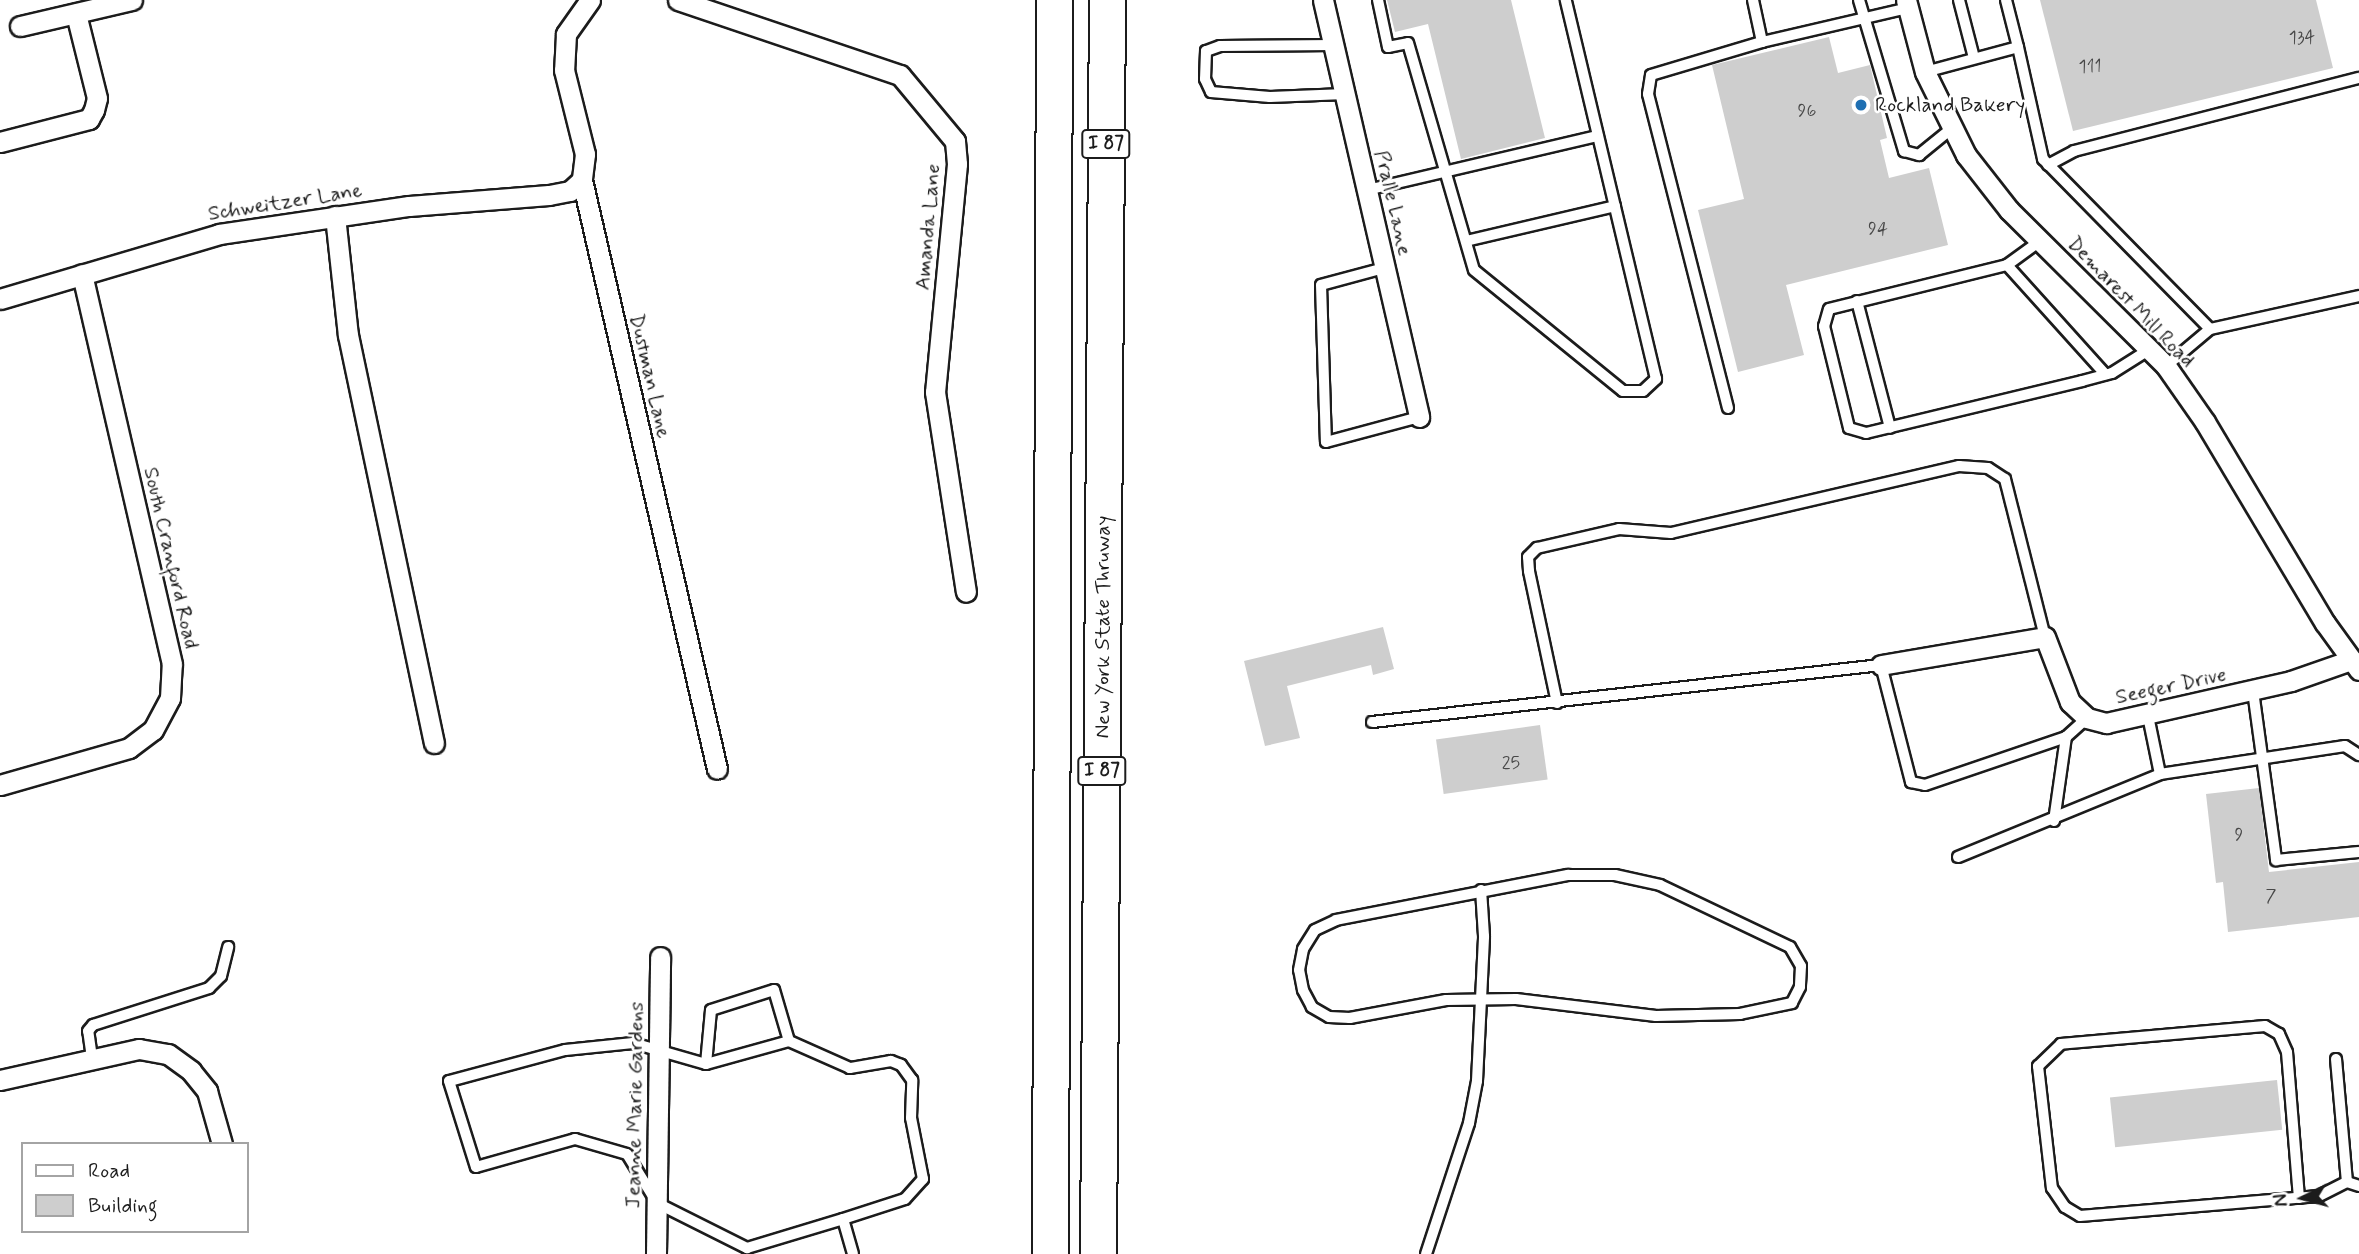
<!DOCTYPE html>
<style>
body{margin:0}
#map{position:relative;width:2359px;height:1254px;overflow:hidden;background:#fff;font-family:Mynerve,sans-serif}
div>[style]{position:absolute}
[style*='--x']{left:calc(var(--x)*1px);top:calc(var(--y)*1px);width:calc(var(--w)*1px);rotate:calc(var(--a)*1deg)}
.building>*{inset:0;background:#cecece;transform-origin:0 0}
.roads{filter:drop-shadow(2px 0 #1c1c1c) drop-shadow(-2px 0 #1c1c1c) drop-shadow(0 2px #1c1c1c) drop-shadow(0 -2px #1c1c1c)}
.service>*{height:10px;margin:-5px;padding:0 5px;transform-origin:5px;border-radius:5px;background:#fff}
.minor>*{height:19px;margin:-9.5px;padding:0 9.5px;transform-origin:9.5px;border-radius:9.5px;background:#fff}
.motorway>*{height:35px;margin:-17.5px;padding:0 17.5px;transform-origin:17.5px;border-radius:17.5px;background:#fff}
.dots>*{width:19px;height:19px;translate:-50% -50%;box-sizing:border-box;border:4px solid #fff;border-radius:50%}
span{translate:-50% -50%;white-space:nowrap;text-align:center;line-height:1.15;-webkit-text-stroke:5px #fff;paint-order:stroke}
.number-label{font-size:18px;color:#484848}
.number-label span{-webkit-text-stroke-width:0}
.shield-label span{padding:2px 5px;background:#fff;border:2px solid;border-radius:5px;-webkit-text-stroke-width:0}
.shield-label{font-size:19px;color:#1c1c1c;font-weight:700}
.poi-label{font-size:21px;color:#1c1c1c}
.left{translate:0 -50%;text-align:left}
.street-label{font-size:21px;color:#1c1c1c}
.legend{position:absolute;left:21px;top:1142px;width:228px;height:91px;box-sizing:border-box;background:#fff;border:2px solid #a4a4a4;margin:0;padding:9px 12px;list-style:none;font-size:21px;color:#1c1c1c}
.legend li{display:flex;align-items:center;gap:14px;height:35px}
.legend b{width:35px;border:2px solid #a4a4a4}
.north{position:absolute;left:2268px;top:1163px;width:70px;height:70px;-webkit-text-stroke:5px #fff;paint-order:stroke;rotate:264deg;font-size:19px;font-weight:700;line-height:28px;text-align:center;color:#1c1c1c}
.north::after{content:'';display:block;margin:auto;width:24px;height:32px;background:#1c1c1c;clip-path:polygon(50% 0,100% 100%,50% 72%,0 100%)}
</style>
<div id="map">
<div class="building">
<div style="clip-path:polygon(1387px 0,1511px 0,1545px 138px,1461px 159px,1428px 24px,1395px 32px)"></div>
<div style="clip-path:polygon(2040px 0,2316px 0,2333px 68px,2073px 131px)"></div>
<div style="clip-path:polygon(1829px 37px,1838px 73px,1870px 65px,1887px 138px,1880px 140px,1889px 178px,1929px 168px,1948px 245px,1786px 285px,1804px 355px,1738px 372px,1698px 210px,1744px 199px,1712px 65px)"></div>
<div style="clip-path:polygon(1383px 627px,1394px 669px,1373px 675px,1371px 665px,1287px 686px,1300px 738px,1265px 746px,1244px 661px)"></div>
<div style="left:1540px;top:725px;width:55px;height:105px;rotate:82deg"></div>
<div style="clip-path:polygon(2259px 788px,2269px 872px,2359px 862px,2359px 917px,2228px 932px,2223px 882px,2216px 883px,2206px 794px)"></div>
<div style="left:2277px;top:1080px;width:50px;height:168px;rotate:84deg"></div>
</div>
<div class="roads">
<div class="service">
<div style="--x:1378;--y:0;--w:48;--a:78"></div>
<div style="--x:1388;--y:47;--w:20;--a:-11"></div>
<div style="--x:1408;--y:43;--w:236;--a:73.8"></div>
<div style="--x:1474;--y:270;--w:192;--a:39.1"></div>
<div style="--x:1623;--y:391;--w:20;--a:0"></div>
<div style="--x:1643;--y:391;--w:18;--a:-43"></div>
<div style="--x:1656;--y:379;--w:390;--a:-103.4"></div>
<div style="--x:1753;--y:0;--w:43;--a:77.9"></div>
<div style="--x:1859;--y:0;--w:158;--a:73.4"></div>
<div style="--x:1904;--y:151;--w:16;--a:15"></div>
<div style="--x:1919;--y:155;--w:41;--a:-39.1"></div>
<div style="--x:1959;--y:0;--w:60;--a:75.5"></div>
<div style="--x:2006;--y:0;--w:49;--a:75.7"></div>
<div style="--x:1334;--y:45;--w:114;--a:179.5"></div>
<div style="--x:1220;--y:46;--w:15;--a:160"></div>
<div style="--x:1206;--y:51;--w:28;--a:92"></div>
<div style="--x:1205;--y:79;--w:14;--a:65"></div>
<div style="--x:1211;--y:92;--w:59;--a:4.8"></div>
<div style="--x:1270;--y:97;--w:75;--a:-2.3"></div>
<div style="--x:1925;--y:72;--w:96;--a:-15"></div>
<div style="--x:2018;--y:47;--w:115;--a:77.4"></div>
<div style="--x:2043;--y:159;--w:238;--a:45.5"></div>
<div style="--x:2210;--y:329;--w:57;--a:139.9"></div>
<div style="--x:2048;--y:165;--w:30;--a:-28"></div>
<div style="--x:2074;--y:151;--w:294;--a:-14.4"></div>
<div style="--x:1367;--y:190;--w:237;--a:-13.2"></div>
<div style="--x:1466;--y:241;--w:153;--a:-13.2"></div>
<div style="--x:2040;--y:241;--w:41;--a:144"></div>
<div style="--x:2007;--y:265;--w:183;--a:166.1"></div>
<div style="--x:1829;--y:309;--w:18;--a:106"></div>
<div style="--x:1824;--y:326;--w:105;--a:76.2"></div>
<div style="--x:1849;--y:428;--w:18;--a:16"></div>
<div style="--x:1866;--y:433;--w:222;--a:-13.5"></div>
<div style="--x:2082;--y:381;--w:31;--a:-15"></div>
<div style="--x:2112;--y:373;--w:45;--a:-32.3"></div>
<div style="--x:2007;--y:265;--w:147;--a:48"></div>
<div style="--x:1384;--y:268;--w:65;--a:164.9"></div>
<div style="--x:1321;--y:285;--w:157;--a:88.2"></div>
<div style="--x:1326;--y:442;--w:96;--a:-15"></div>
<div style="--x:1857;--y:301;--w:131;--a:75.4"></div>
<div style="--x:2210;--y:329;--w:153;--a:-12.5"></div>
<div style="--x:1728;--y:408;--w:324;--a:-104.3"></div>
<div style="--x:1648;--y:94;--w:19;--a:-81"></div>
<div style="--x:1651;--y:75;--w:116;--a:-16.6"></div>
<div style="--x:1762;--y:42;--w:150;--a:-13.1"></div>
<div style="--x:2253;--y:691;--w:171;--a:82.2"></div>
<div style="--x:2276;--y:860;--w:83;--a:-5.5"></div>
<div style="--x:1557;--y:703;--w:135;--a:-102"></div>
<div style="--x:1529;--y:571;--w:14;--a:-94"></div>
<div style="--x:1528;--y:557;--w:13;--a:-45"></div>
<div style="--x:1537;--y:548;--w:84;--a:-13"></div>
<div style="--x:1619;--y:529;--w:52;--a:4.4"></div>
<div style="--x:1671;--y:533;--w:296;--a:-13.1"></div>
<div style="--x:1959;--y:466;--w:29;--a:4"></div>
<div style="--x:1988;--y:468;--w:20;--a:33"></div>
<div style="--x:2005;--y:479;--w:163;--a:75.8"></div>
<div style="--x:2148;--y:716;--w:59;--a:78.3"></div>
<div style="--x:1372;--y:722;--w:512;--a:-6.39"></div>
<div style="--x:1881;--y:665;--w:121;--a:75.6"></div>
<div style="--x:1911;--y:782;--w:14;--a:12"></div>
<div style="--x:1925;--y:785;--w:149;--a:-18.8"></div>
<div style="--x:2054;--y:821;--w:85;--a:-81.9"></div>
<div style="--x:2066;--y:737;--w:28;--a:-42"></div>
<div style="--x:1958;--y:857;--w:218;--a:-22.3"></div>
<div style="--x:2160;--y:774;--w:187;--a:-8.6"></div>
<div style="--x:2345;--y:746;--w:17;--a:33"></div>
<div style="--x:1568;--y:875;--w:47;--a:0"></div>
<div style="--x:1615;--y:875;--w:46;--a:12.5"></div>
<div style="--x:1660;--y:885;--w:144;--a:25.5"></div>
<div style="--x:1790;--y:947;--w:22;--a:60"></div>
<div style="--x:1801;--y:966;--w:21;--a:93"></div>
<div style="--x:1800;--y:987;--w:18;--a:117"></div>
<div style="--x:1792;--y:1003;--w:53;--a:168.1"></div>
<div style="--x:1740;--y:1014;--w:84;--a:178.6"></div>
<div style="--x:1656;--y:1016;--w:141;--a:-173.1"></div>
<div style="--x:1516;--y:999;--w:70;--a:179.2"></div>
<div style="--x:1446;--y:1000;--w:98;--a:169.4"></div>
<div style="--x:1350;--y:1018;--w:21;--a:-177"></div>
<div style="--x:1329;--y:1017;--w:20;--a:-150"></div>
<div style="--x:1312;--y:1007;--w:19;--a:-118"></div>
<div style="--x:1303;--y:990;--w:20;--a:-101"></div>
<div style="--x:1299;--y:970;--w:21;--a:-79"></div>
<div style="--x:1303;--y:949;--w:22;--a:-58"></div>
<div style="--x:1315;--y:930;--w:23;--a:-25"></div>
<div style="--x:1336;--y:920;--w:236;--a:-11"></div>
<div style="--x:92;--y:1058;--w:27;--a:-98"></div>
<div style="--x:88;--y:1031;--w:8;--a:-50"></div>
<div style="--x:93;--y:1025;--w:122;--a:-17.7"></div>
<div style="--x:209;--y:988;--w:17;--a:-45"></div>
<div style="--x:221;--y:976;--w:30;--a:-76"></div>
<div style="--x:2336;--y:1059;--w:123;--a:84.9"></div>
<div style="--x:2347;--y:1182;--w:13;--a:18"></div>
<div style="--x:706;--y:1064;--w:54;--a:-84.7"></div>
<div style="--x:711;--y:1010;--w:66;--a:-17.6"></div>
<div style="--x:774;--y:990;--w:53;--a:73.6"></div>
<div style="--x:2299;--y:1198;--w:146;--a:-94.7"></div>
<div style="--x:2287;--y:1052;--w:20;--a:-114"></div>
<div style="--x:2279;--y:1034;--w:16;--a:-150"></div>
<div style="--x:2265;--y:1026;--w:205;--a:175"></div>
<div style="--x:2061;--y:1044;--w:32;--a:136"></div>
<div style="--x:2038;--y:1066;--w:123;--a:83.5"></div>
<div style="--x:2052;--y:1188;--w:23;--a:56"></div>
<div style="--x:2065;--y:1207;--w:17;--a:31"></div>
<div style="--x:2080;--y:1216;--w:240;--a:-4.8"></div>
<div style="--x:2319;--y:1196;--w:31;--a:-27"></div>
<div style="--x:843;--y:1219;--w:65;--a:-17.9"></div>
<div style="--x:905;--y:1199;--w:27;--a:-48"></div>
<div style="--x:923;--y:1179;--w:62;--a:-101.1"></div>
<div style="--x:911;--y:1118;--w:38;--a:-88"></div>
<div style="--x:912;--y:1080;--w:19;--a:-126"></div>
<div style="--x:901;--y:1065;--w:11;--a:-158"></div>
<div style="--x:891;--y:1061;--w:42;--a:170.3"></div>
<div style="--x:850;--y:1068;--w:67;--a:-156.1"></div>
<div style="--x:789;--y:1041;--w:86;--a:164.5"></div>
<div style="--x:706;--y:1064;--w:76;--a:-164"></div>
<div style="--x:633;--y:1043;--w:68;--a:174.1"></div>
<div style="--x:565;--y:1050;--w:120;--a:165"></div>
<div style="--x:449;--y:1081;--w:90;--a:72.6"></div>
<div style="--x:476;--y:1167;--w:103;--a:-15.8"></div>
<div style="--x:575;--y:1139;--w:54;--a:16.1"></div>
<div style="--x:627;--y:1154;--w:57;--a:58.5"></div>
<div style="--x:657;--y:1203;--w:101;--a:26.6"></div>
<div style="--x:747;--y:1248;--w:100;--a:-16.8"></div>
<div style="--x:843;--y:1219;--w:36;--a:74"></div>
<div style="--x:1426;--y:1254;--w:138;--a:-71.8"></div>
<div style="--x:1469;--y:1123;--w:43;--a:-79.2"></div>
<div style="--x:1477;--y:1081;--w:145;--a:-87.2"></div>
<div style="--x:1484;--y:936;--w:46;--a:-93.7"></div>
</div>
<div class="minor">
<div style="--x:590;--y:0;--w:42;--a:125.2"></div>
<div style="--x:566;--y:34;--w:36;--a:93"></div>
<div style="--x:564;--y:70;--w:87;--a:76"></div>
<div style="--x:585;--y:154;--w:26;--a:97"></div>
<div style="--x:582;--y:180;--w:604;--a:77.09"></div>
<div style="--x:678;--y:0;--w:234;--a:18.7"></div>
<div style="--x:900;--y:75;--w:86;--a:50.2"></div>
<div style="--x:955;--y:141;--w:23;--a:85"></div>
<div style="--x:957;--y:164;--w:229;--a:95.5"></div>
<div style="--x:935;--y:392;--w:202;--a:81.2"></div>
<div style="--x:1323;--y:0;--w:428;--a:77"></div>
<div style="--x:1906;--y:0;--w:74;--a:75.2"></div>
<div style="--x:1925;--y:72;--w:93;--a:63.7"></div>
<div style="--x:1966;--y:155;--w:70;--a:52"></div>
<div style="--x:2009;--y:210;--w:221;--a:44.8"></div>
<div style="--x:2166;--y:366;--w:68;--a:55.1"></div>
<div style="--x:2205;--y:422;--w:234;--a:59.2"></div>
<div style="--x:2325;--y:623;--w:58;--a:54.1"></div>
<div style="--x:20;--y:26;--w:115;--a:-13.1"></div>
<div style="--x:0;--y:142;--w:92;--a:-14.5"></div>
<div style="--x:89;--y:119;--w:10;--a:-61"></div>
<div style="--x:94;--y:110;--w:12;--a:-76"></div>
<div style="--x:97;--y:98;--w:87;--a:-104"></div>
<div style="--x:335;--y:216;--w:120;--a:83.8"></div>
<div style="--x:348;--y:335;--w:417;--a:78.1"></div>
<div style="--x:0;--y:299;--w:228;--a:-16.5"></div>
<div style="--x:219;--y:234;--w:192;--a:-8.4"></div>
<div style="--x:409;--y:206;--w:140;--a:-4.5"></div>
<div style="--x:549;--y:195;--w:21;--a:-11"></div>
<div style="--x:570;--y:191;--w:16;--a:-43"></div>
<div style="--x:1881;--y:665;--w:166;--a:-9.7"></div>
<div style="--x:2045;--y:637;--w:70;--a:69"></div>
<div style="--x:2070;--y:702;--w:23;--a:43"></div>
<div style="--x:2087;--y:718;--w:20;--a:15"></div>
<div style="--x:2106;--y:723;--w:190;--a:-12.8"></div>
<div style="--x:2291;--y:681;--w:64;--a:-19.3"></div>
<div style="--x:0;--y:785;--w:134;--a:-16"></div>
<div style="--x:129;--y:748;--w:30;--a:-37"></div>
<div style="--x:153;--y:730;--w:36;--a:-62"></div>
<div style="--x:170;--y:698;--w:34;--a:-87"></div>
<div style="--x:172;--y:664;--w:400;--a:-103"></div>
<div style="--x:0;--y:1080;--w:142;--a:-12.6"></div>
<div style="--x:139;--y:1049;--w:29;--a:10"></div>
<div style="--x:168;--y:1054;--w:29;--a:36"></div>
<div style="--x:191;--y:1071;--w:26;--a:51"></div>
<div style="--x:207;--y:1091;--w:55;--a:74.2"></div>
<div style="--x:656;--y:1254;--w:297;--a:-89.2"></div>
</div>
<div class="motorway">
<div style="--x:1050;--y:1254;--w:1254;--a:-89.82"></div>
<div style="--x:1098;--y:1254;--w:1254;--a:-89.59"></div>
</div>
</div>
<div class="dots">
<div style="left:1861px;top:105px;background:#1f6fb2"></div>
</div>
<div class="number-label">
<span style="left:2302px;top:38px">134</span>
<span style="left:2090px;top:67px">111</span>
<span style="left:1807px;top:111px">96</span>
<span style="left:1878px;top:229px">94</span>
<span style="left:1511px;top:763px">25</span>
<span style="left:2239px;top:835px">9</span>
<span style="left:2271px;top:896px">7</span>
</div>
<div class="shield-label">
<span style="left:1106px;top:144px">I 87</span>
<span style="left:1102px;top:771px">I 87</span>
</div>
<div class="poi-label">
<span class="left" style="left:1875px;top:105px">Rockland Bakery</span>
</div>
<div class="street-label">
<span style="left:285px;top:202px;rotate:-9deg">Schweitzer Lane</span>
<span style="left:1393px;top:203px;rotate:77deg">Pralle Lane</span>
<span style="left:928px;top:227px;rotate:-85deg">Amanda Lane</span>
<span style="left:2131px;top:302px;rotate:46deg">Demarest Mill Road</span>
<span style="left:650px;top:376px;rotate:77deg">Dustman Lane</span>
<span style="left:171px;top:558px;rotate:77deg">South Cranford Road</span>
<span style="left:1103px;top:627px;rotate:-90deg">New York State Thruway</span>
<span style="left:2171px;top:686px;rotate:-12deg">Seeger Drive</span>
<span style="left:635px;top:1105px;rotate:-89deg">Jeanne Marie Gardens</span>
</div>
<ul class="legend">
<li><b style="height:9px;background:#fff"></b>Road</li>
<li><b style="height:19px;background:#cecece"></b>Building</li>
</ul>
<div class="north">N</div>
</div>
